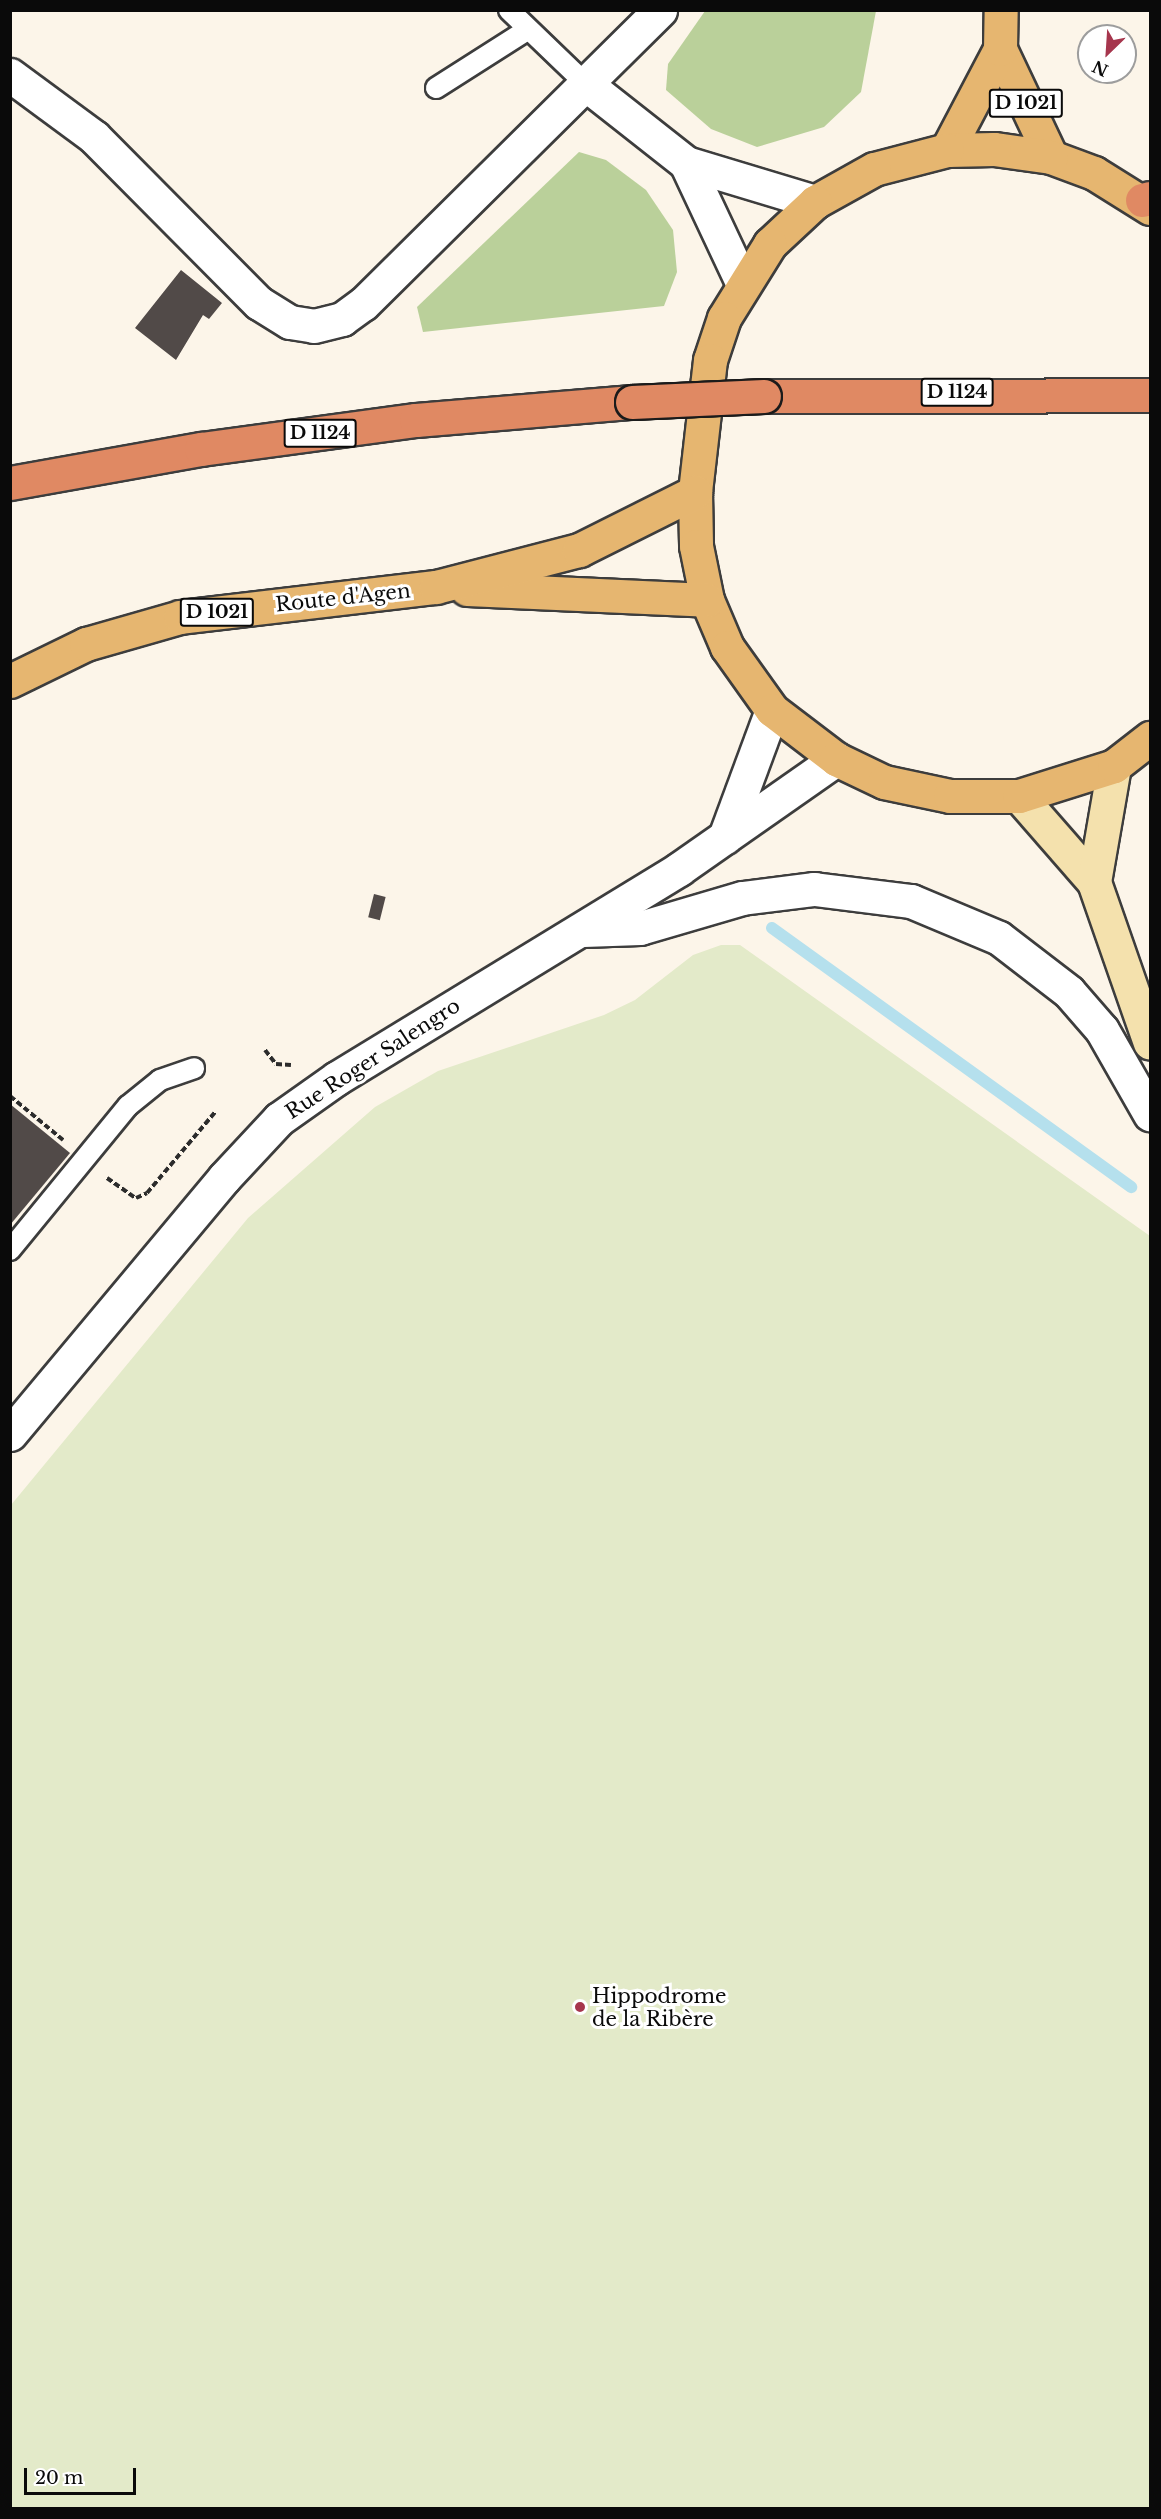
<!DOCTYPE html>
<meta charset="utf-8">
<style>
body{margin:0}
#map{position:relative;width:1161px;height:2519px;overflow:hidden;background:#fcf5e9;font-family:"Libre Baskerville",serif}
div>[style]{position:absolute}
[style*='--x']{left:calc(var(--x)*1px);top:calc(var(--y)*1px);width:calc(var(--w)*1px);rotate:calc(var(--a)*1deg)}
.forest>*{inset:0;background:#bad09a}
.pitch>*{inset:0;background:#e3eac9}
.stream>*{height:12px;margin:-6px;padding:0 6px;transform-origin:6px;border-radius:6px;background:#b5e0ed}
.building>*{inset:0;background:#514a48;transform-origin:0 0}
.path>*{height:4px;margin-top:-2px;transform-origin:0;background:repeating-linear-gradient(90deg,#2c2c2c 0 6px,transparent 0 9px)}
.roads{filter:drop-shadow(2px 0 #3d3d3d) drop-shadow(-2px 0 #3d3d3d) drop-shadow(0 2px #3d3d3d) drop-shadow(0 -2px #3d3d3d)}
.lane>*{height:20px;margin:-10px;padding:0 10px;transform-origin:10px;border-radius:10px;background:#fff}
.street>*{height:33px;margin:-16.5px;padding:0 16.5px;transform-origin:16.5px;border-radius:16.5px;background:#fff}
.secondary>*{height:33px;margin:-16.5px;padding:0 16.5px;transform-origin:16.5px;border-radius:16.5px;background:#f4e1ad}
.primary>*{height:33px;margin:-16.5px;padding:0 16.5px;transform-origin:16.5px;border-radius:16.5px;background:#e6b670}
.highway>*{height:33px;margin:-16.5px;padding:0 16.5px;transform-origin:16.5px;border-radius:16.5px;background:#e08963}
.bridges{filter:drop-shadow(2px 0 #1b1b1b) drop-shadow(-2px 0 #1b1b1b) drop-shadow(0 2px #1b1b1b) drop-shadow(0 -2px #1b1b1b)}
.highway-bridge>*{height:33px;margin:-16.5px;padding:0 16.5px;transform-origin:16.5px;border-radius:16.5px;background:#e08963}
.dots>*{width:16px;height:16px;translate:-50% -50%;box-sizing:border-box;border:3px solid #fff;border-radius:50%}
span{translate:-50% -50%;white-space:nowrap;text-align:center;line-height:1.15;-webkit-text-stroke:6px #fff;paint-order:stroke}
.shield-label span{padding:2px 4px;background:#fff;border:2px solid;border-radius:4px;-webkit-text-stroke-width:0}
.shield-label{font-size:18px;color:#0a0a0a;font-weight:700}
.street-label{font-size:20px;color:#0a0a0a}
.poi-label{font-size:20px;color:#0a0a0a}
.left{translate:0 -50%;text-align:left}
.frame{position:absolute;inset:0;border:12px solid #0a0a0a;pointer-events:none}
.north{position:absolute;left:1077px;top:24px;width:60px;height:60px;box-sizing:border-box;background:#fff;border:2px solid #9d9d9d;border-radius:50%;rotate:205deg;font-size:16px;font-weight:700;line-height:24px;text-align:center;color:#0a0a0a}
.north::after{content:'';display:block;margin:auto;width:21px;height:27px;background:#a6364d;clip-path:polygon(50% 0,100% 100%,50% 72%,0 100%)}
.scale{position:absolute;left:24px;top:2468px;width:112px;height:27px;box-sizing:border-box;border:3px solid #0a0a0a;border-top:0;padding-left:8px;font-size:18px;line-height:21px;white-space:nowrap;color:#0a0a0a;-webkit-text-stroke:4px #fff;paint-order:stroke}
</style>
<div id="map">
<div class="forest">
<div style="clip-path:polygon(705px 11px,876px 11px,861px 92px,824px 127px,757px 147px,711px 129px,666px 90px,668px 64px)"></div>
<div style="clip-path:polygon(579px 152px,606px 160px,646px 190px,673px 230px,677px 272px,664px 306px,423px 332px,417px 307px)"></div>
</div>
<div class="pitch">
<div style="clip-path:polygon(721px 945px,740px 945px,1150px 1236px,1150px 2508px,11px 2508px,11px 1505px,248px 1218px,375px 1107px,438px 1071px,604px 1015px,635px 1000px,693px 955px)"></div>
</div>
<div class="stream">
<div style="--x:772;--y:928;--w:443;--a:35.8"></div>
</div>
<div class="building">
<div style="clip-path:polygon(181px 270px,222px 303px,209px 319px,203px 315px,176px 360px,135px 328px)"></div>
<div style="left:374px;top:894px;width:12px;height:24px;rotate:14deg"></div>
<div style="clip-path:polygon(10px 1104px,70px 1153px,10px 1225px)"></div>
</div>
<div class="path">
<div style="--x:265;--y:1050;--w:18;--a:52"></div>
<div style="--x:276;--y:1064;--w:15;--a:4"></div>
<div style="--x:10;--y:1096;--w:69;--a:39.7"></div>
<div style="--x:107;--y:1178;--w:35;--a:35"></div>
<div style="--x:136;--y:1198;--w:12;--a:-24"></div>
<div style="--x:147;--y:1193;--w:107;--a:-49.9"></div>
</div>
<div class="roads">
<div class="lane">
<div style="--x:509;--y:10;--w:108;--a:43.9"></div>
<div style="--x:436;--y:88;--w:108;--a:-32.5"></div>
<div style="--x:10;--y:1250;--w:186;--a:-50.7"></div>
<div style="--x:128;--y:1106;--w:41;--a:-39.1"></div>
<div style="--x:160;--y:1080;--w:36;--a:-19"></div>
</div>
<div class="street">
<div style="--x:10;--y:75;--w:104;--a:36.4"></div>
<div style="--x:94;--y:137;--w:234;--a:45.2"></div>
<div style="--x:259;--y:303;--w:36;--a:32"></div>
<div style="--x:290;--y:322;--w:24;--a:9"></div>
<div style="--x:314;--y:326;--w:29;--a:-14"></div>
<div style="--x:342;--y:319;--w:26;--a:-36"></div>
<div style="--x:363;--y:304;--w:418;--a:-44.7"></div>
<div style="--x:587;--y:85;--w:126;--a:38.2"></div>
<div style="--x:686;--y:163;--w:135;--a:16.8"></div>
<div style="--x:686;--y:163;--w:132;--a:64.8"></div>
<div style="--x:725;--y:837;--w:135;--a:-69.7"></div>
<div style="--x:583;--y:930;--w:57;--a:-2"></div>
<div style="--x:640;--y:928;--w:106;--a:-16.4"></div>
<div style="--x:742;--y:898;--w:73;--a:-7.1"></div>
<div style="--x:814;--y:889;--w:98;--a:7.1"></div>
<div style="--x:911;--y:901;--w:95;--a:22.8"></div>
<div style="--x:999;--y:938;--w:88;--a:37.6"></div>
<div style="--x:1069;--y:992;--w:50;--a:49"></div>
<div style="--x:1102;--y:1030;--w:97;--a:60.3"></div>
<div style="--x:10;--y:1434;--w:334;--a:-50.1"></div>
<div style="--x:224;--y:1178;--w:81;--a:-47"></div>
<div style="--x:279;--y:1119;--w:71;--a:-35.3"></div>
<div style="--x:337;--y:1078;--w:401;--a:-31.4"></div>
<div style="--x:679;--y:869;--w:192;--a:-35"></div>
</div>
<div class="secondary">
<div style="--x:1019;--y:796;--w:114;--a:48.9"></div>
<div style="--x:1094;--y:882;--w:170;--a:70.8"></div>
<div style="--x:1094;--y:882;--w:118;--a:-80.2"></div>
</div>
<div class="primary">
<div style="--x:1000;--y:49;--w:119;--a:64.7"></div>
<div style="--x:947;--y:150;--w:114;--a:-62.3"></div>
<div style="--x:1000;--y:49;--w:39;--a:-89"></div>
<div style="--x:1150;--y:208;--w:66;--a:-148"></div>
<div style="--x:1094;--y:173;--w:46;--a:-159.6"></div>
<div style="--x:1051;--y:157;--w:58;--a:-172"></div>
<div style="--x:994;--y:149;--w:47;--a:178.8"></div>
<div style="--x:947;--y:150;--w:75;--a:165.4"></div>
<div style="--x:874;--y:169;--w:68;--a:150.8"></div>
<div style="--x:815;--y:202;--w:62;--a:137"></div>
<div style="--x:770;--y:244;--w:87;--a:121.9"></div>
<div style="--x:724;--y:318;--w:44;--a:108.4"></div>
<div style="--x:710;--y:360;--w:133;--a:96.5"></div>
<div style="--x:695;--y:492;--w:54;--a:88.9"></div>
<div style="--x:696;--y:546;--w:55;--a:78.5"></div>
<div style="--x:707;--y:600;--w:51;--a:66.9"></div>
<div style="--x:727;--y:647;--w:77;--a:54.5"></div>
<div style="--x:772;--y:710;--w:81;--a:37.4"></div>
<div style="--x:836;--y:759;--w:53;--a:25.6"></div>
<div style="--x:884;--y:782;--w:67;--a:12"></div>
<div style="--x:950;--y:796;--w:69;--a:0"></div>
<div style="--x:1019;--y:796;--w:100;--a:-17.5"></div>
<div style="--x:1114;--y:766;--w:46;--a:-37.9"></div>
<div style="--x:467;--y:589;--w:240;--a:2.6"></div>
<div style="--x:10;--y:681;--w:85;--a:-26"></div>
<div style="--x:86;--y:644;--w:98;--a:-16"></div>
<div style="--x:180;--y:617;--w:258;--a:-6.7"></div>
<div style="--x:436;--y:587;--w:148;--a:-14.5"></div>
<div style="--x:579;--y:550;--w:130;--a:-26.6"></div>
</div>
<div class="highway">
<div style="--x:1142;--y:200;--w:8;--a:-14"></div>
<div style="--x:764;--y:396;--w:386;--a:-0.1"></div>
<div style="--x:10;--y:483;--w:194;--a:-10.1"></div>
<div style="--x:201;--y:449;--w:217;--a:-7.7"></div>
<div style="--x:416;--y:420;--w:217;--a:-4.8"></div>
</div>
</div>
<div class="bridges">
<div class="highway-bridge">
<div style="--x:632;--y:402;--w:132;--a:-2.6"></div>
</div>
</div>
<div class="dots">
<div style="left:580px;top:2007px;background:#a6364d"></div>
</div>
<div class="shield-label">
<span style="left:1026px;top:103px">D 1021</span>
<span style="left:957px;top:392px">D 1124</span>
<span style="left:320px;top:433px">D 1124</span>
<span style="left:217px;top:612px">D 1021</span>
</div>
<div class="street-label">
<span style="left:343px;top:598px;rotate:-6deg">Route d'Agen</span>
<span style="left:373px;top:1059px;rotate:-33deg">Rue Roger Salengro</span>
</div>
<div class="poi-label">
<span class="left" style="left:592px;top:2008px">Hippodrome<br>de la Ribère</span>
</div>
<div class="frame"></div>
<div class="north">N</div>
<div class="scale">20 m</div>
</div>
